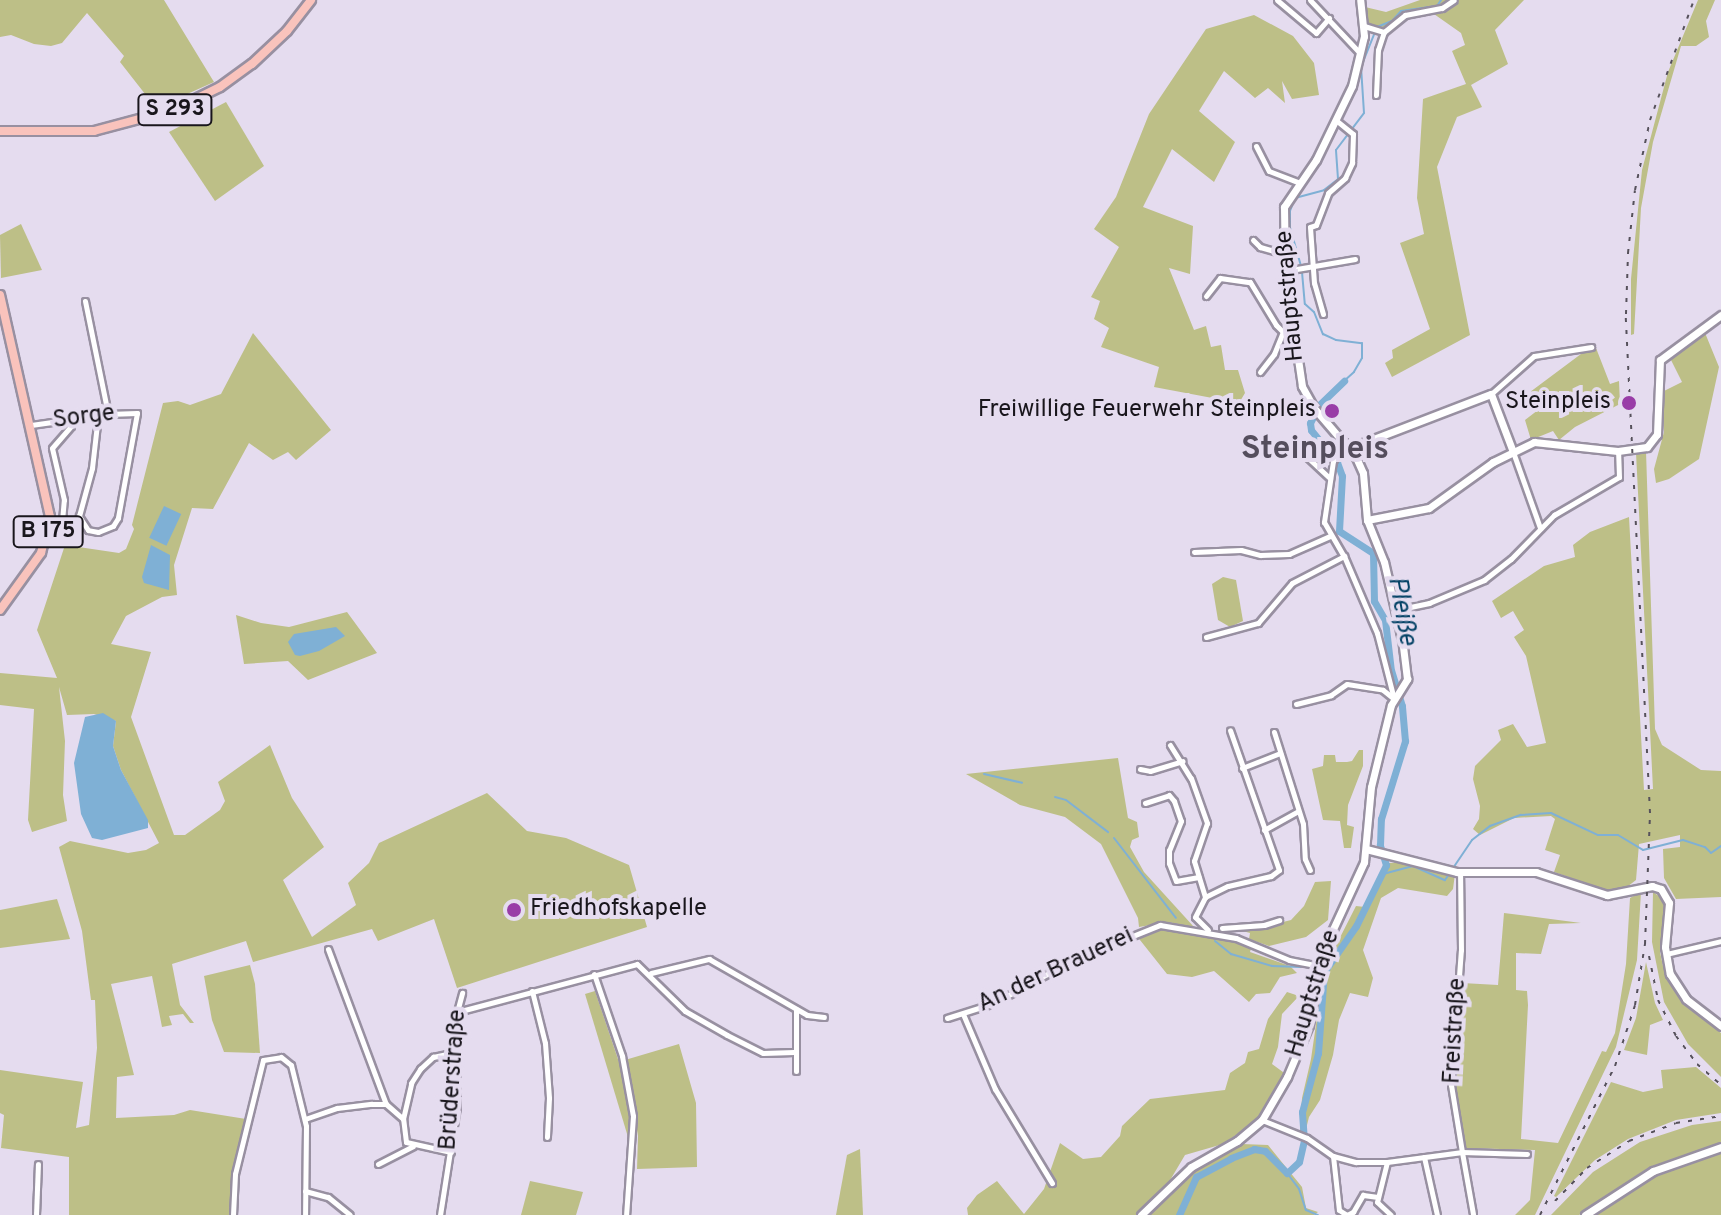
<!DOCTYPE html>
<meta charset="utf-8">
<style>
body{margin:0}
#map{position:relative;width:1721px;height:1215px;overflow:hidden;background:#e5dcef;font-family:Overpass,sans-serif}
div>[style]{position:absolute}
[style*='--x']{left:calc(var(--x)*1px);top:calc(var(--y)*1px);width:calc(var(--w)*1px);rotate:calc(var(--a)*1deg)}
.green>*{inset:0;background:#bdbf87}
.water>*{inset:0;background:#7fb0d5;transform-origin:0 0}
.stream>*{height:2px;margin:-1px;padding:0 1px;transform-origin:1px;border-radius:1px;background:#7fb0d5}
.river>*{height:7px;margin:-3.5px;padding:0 3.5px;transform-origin:3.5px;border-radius:3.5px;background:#7fb0d5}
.roads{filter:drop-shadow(2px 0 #9890a1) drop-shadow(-2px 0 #9890a1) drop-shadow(0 2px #9890a1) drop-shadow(0 -2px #9890a1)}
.street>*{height:5px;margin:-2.5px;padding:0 2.5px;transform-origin:2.5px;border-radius:2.5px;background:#fff}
.secondary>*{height:7px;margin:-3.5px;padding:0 3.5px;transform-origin:3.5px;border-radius:3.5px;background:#fff}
.primary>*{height:8px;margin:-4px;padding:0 4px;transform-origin:4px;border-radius:4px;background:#f9c3bc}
.rail>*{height:2px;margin-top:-1px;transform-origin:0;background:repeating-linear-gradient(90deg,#56515b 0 4px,transparent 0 12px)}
.dots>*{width:22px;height:22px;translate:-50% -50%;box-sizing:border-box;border:4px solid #e5dcef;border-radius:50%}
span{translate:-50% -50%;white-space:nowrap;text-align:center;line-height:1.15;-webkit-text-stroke:8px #e5dcef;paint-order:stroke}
.shield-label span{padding:2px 6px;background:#e5dcef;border:2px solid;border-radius:6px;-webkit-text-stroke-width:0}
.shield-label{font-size:22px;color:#19161c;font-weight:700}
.street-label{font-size:24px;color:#19161c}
.poi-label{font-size:24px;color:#19161c}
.right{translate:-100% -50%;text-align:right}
.left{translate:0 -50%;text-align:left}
.water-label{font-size:26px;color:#044266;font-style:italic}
.district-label{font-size:32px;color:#554e5d;font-weight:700}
</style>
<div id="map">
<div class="green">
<div style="clip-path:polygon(0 0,164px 0,214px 82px,156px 108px,120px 62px,124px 56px,87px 13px,62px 43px,51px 46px,34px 44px,11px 35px,0 37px)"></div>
<div style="clip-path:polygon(1420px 0,1524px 0,1495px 30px,1508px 64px,1471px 85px,1482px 107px,1457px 117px,1437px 167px,1470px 335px,1392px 377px,1385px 363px,1393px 358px,1392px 350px,1430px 329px,1400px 243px,1424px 234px,1417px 198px,1423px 99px,1466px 84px,1452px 51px,1465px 45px,1461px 33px,1434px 14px,1433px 7px,1413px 10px,1384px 28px,1368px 23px,1365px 7px,1386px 12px)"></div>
<div style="clip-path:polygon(1698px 0,1715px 0,1706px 21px,1709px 37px,1696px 46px,1681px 46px,1653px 142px,1641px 208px,1634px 334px,1631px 335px,1631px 279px,1642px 170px,1668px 72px)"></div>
<div style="clip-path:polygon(1254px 15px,1293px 36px,1314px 63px,1319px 95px,1292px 99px,1282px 81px,1285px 103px,1268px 88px,1255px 98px,1224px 71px,1199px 111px,1235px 142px,1214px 182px,1172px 149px,1143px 207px,1193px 226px,1190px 274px,1169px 268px,1194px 330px,1206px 326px,1211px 347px,1221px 345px,1225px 370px,1238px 370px,1245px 393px,1239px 403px,1154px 387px,1159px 367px,1101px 347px,1109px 328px,1094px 319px,1100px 301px,1091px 297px,1119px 247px,1094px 229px,1116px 197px,1149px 114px,1206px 29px)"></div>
<div style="clip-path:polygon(226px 102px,264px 166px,215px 201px,169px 132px)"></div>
<div style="clip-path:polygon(21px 224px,42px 270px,1px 278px,0 235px)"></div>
<div style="clip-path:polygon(1703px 328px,1719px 367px,1699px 459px,1669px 479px,1656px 483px,1654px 469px,1664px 432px,1662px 392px,1682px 382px,1668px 354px)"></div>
<div style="clip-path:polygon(253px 333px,331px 430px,296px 460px,288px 452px,273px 460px,249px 443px,213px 509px,192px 508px,174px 565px,177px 595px,162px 597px,126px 616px,111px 644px,151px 652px,131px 717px,174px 835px,185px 835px,220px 810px,225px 801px,218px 782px,270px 745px,292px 798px,324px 847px,283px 880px,312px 937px,356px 905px,348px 883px,369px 863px,379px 843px,487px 793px,527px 831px,566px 838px,629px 865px,647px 927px,457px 988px,434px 919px,378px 941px,372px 929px,253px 962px,246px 941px,172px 964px,180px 1005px,194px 1023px,190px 1023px,183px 1014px,169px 1016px,172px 1025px,162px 1027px,152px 976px,111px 984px,134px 1075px,117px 1077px,116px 1118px,174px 1115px,190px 1110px,246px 1119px,233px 1174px,232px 1215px,69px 1215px,69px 1157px,1px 1148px,4px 1115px,0 1113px,0 1070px,83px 1082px,76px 1128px,89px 1125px,97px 1048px,95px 1000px,91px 1000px,82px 931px,59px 847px,70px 841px,128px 853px,146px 850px,159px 843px,121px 770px,113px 746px,116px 721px,94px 714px,67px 715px,59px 687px,65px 741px,63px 795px,67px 821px,32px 832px,28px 820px,34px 709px,0 705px,0 673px,57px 678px,37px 630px,65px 545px,119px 553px,126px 549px,134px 529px,132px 525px,163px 403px,178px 401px,190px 405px,221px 394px)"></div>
<div style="clip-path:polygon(1596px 348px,1610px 384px,1619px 381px,1620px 404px,1575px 427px,1559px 440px,1553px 431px,1531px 440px,1525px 420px,1538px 410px,1526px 395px,1585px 351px)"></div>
<div style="clip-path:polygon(1646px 451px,1655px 729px,1662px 745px,1701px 770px,1721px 771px,1721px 897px,1676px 899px,1664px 878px,1663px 849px,1680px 847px,1680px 835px,1639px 844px,1636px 880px,1623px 890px,1612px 892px,1554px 872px,1560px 855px,1545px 850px,1555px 819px,1551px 816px,1514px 818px,1480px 835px,1473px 829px,1479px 819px,1480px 806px,1473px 779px,1475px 766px,1501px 740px,1498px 730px,1513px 724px,1527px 747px,1546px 743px,1526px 656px,1514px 637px,1524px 630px,1513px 611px,1501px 618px,1492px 601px,1544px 566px,1575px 557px,1573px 545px,1590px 532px,1629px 517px,1644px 790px,1653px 789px,1636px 453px)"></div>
<div style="clip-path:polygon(1223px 577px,1236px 580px,1243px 621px,1230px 627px,1218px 620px,1212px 584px)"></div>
<div style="clip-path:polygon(347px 612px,377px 653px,308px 680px,288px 661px,244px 664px,236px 615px,261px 623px,289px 627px)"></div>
<div style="clip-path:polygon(1359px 750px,1363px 750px,1363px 766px,1348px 805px,1347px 825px,1354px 827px,1351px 848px,1344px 848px,1340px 821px,1323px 820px,1312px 769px,1323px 766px,1324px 755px,1335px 755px,1336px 762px,1347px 762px,1352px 761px)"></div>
<div style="clip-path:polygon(1118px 758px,1128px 818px,1137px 822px,1139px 837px,1132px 840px,1130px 847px,1144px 872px,1194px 927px,1168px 922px,1139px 927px,1138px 918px,1101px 844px,1065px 817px,1020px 805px,966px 774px)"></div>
<div style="clip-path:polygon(1408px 862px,1455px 874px,1453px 889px,1447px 896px,1398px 888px,1381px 898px,1363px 950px,1373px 978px,1368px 997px,1350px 993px,1339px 1020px,1333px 1055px,1320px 1100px,1309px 1117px,1305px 1133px,1300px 1131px,1302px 1098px,1311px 1059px,1324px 969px,1356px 906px,1365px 907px,1389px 863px)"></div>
<div style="clip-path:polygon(1331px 881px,1328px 920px,1306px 937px,1269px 946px,1249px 939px,1250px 933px,1235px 929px,1255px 929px,1291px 920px,1304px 906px,1315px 882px)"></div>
<div style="clip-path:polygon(1641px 892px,1637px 960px,1616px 1047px,1535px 1215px,1515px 1215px,1530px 1200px,1535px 1150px,1466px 1148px,1455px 1084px,1462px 983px,1498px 985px,1504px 913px,1581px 923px,1549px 924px,1541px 954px,1516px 953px,1516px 990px,1527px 991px,1528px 1005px,1521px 1139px,1558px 1143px,1602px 1051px,1606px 1052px,1615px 1033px,1626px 964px,1630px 898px)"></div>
<div style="clip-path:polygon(1653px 892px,1663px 899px,1665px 908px,1660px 952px,1663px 966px,1683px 1001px,1721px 1033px,1721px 1077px,1688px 1044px,1664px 1002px,1652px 942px)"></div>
<div style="clip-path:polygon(57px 899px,70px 939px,0 948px,0 910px)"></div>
<div style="clip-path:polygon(1163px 927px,1252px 945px,1250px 952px,1290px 966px,1297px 973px,1280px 977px,1270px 993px,1256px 994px,1249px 1002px,1214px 971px,1192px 977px,1167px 974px,1136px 935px)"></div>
<div style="clip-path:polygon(1646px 962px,1655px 1003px,1663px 1020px,1650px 1025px,1647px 1055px,1624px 1050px,1636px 1018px)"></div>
<div style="clip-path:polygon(250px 965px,255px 984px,260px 1053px,224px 1052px,212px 1020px,204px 976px)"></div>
<div style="clip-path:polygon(595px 991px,622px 1071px,631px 1119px,631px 1147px,585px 994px)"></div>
<div style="clip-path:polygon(1287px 992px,1299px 996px,1282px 1014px,1278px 1047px,1272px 1064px,1287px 1075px,1267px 1107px,1256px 1121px,1223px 1144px,1185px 1155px,1169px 1182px,1136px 1215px,968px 1215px,967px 1208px,977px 1195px,997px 1181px,1024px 1214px,1044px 1189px,1060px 1143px,1083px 1159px,1101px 1157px,1120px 1136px,1122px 1126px,1150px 1099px,1225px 1090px,1230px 1073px,1245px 1063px,1248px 1052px,1259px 1049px,1268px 1019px)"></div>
<div style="clip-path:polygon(679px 1044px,696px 1103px,697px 1167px,637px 1169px,638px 1136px,625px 1060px)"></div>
<div style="clip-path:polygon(1696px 1067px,1721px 1088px,1721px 1113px,1676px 1120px,1628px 1139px,1595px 1160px,1556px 1197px,1554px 1196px,1611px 1082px,1643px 1092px,1663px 1088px,1661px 1070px)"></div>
<div style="clip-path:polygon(1721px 1121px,1721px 1143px,1648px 1168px,1579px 1215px,1551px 1215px,1593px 1172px,1640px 1142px,1692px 1125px)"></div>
<div style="clip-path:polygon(1242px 1144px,1268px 1145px,1302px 1187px,1306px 1208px,1318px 1212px,1314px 1215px,1147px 1215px,1201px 1164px)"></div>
<div style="clip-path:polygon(860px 1149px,863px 1215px,836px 1215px,847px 1155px)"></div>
<div style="clip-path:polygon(1721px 1151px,1721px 1215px,1591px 1215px,1650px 1176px)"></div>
<div style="clip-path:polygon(530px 1181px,583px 1192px,576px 1215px,521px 1215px)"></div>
</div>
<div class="water">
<div style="left:164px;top:506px;width:19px;height:35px;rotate:25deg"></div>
<div style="clip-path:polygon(151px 545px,170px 555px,169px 590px,144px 583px,142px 577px)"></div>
<div style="clip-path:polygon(336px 627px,345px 636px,319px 651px,300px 656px,295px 655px,288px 642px,294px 634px)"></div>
<div style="clip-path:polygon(103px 713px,116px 721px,113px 746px,121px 770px,148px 820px,148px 828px,102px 840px,92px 838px,81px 814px,74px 763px,85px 717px)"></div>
</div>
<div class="stream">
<div style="--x:1301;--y:266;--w:40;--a:-106"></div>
<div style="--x:1290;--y:228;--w:17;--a:-90"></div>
<div style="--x:1290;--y:211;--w:14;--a:-69"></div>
<div style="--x:1295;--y:198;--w:30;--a:-15"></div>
<div style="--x:1324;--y:190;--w:18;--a:-38"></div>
<div style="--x:1338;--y:179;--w:29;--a:-94"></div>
<div style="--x:1336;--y:150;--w:46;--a:-52.9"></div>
<div style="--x:1364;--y:113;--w:46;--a:-93.7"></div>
<div style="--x:1361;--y:67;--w:43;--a:-68.2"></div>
<div style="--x:1377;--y:27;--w:16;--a:-22"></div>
<div style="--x:1392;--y:21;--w:13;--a:-48"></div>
<div style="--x:1401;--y:11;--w:36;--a:-8"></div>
<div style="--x:1437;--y:6;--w:7;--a:-56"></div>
<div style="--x:1302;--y:272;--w:32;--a:85"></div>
<div style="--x:1305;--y:304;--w:12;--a:42"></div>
<div style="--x:1314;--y:312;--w:24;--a:68"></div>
<div style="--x:1323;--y:334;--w:14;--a:25"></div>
<div style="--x:1336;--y:340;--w:26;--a:7"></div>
<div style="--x:1362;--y:343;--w:15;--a:90"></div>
<div style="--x:1362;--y:358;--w:16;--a:120"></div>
<div style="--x:1354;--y:372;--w:13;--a:138"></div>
<div style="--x:984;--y:774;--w:39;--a:13"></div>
<div style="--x:1055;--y:797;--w:11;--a:15"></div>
<div style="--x:1066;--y:800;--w:53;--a:37.3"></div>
<div style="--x:1114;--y:838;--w:101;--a:52.2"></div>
<div style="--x:1383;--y:874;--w:31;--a:-15"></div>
<div style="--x:1413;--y:866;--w:35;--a:24"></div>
<div style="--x:1445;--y:880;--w:48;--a:-56"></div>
<div style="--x:1472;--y:840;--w:23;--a:-38"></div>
<div style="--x:1490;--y:826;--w:33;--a:-20"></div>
<div style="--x:1521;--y:815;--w:30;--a:-4"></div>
<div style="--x:1551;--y:813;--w:52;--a:25.1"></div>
<div style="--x:1598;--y:835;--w:20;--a:0"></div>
<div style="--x:1618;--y:835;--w:29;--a:31"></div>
<div style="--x:1643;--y:850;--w:41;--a:-14"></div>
<div style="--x:1683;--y:840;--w:23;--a:18"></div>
<div style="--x:1705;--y:847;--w:8;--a:45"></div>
<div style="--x:1711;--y:853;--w:12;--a:-35"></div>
<div style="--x:1215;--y:941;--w:21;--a:39"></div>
<div style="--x:1231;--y:954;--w:43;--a:16.3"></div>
<div style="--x:1272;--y:966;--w:29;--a:2"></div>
<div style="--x:1287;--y:1173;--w:20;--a:53"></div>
<div style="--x:1299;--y:1189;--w:22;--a:72"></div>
<div style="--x:1306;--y:1210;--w:13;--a:23"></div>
</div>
<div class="river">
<div style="--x:1179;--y:1215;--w:42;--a:-65.9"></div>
<div style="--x:1196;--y:1177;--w:40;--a:-28"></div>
<div style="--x:1231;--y:1158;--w:25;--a:-21"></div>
<div style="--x:1254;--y:1149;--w:11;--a:10"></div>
<div style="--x:1265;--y:1151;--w:31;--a:45"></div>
<div style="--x:1287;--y:1173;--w:16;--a:-43"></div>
<div style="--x:1299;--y:1162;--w:22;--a:-77"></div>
<div style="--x:1304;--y:1141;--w:29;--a:-94"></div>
<div style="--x:1302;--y:1112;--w:61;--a:-74.8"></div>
<div style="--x:1318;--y:1053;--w:81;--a:-85.8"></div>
<div style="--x:1324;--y:972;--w:56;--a:-55.2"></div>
<div style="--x:1356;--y:926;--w:68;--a:-63.8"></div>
<div style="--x:1386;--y:865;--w:21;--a:-107"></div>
<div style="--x:1380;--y:845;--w:26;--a:-88"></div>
<div style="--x:1381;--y:819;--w:82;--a:-72.9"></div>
<div style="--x:1405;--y:741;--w:35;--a:-95"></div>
<div style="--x:1402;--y:706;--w:37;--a:-107"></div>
<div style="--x:1391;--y:671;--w:51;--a:-96.7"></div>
<div style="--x:1385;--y:620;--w:22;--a:-120"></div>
<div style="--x:1374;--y:601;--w:48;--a:-91.2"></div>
<div style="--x:1373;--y:553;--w:40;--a:-147.1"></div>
<div style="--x:1339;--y:531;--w:55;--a:-86.9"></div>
<div style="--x:1342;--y:476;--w:15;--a:-110"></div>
<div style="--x:1337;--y:462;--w:41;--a:-129.1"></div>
<div style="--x:1311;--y:430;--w:7;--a:-98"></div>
<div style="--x:1310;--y:423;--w:20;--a:-63"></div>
<div style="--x:1319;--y:405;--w:35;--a:-44"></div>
</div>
<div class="roads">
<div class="street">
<div style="--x:1277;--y:0;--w:51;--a:40.2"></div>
<div style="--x:1316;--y:33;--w:20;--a:-49"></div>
<div style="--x:1310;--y:0;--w:71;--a:46.7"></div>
<div style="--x:1364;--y:26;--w:21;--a:17"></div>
<div style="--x:1384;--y:32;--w:27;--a:-39"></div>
<div style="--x:1405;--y:15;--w:38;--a:-11"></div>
<div style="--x:1442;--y:8;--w:14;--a:-34"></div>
<div style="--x:1376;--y:95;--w:45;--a:-87.5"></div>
<div style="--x:1378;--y:50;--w:19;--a:-72"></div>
<div style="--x:1256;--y:146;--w:28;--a:63"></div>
<div style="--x:1269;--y:171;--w:33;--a:21"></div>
<div style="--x:1253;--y:240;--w:10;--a:45"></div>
<div style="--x:1260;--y:247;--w:26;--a:16"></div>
<div style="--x:1285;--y:271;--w:71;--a:-9.7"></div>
<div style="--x:1206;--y:296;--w:23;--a:-52"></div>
<div style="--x:1220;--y:278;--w:30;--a:8"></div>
<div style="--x:1250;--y:282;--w:50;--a:58.8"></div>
<div style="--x:1276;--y:325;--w:10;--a:45"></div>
<div style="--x:1283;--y:332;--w:8;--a:-7"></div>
<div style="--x:85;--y:301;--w:115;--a:78.5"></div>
<div style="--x:1323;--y:314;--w:32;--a:-106"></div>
<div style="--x:1314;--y:283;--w:56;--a:-94.1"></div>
<div style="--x:1310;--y:227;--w:6;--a:-18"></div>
<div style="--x:1316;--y:225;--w:34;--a:-69"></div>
<div style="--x:1328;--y:193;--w:23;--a:-41"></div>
<div style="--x:1345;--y:178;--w:17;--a:-65"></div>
<div style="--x:1352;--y:163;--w:29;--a:-88"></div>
<div style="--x:1353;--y:134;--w:22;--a:-141"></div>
<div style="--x:1260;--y:372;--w:23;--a:-52"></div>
<div style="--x:1274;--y:354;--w:24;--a:-68"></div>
<div style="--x:1491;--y:394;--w:57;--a:-41.5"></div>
<div style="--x:1534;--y:356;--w:58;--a:-9"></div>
<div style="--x:31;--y:425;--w:78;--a:-8.1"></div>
<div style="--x:108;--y:414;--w:29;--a:-2"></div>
<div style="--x:137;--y:413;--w:107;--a:100.3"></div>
<div style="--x:118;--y:518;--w:9;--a:122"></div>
<div style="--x:113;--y:526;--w:16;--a:158"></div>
<div style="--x:98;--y:532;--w:10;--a:-169"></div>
<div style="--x:88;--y:530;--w:17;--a:-123"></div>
<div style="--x:79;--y:516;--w:50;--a:-74.8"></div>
<div style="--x:92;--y:468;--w:53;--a:-83.5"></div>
<div style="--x:1345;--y:442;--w:22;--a:122"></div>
<div style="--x:1333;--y:461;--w:62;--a:98.4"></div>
<div style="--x:1324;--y:522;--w:39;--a:60"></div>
<div style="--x:1344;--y:556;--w:84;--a:66.8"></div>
<div style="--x:1377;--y:633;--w:68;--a:75.6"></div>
<div style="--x:1513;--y:452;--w:81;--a:70.4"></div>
<div style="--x:1306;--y:456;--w:33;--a:43"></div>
<div style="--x:62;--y:521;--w:21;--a:-85"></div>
<div style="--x:64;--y:500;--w:53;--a:-103"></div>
<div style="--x:52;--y:448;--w:29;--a:-49"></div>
<div style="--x:71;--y:426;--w:8;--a:-97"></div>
<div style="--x:1194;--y:552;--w:47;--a:-2.4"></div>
<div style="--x:1241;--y:550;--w:20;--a:15"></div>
<div style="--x:1260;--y:555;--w:29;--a:-2"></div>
<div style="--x:1289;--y:554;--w:45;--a:-23.7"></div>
<div style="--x:1396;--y:610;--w:34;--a:-12"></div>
<div style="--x:1429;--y:603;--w:60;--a:-22.7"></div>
<div style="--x:1484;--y:580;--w:34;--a:-38"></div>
<div style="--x:1511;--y:559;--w:62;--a:-45.7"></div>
<div style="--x:1554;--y:515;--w:75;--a:-30.3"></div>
<div style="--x:1619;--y:477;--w:26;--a:-92"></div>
<div style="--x:1206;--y:637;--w:54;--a:-15.1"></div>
<div style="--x:1258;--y:623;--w:52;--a:-49.6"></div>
<div style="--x:1292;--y:583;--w:59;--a:-27.4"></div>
<div style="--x:1296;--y:704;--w:36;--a:-14"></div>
<div style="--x:1331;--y:695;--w:19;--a:-35"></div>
<div style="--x:1347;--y:684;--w:36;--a:9"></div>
<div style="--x:1383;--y:690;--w:14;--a:39"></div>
<div style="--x:1274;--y:732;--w:96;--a:72.5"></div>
<div style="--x:1303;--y:824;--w:35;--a:87"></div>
<div style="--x:1305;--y:859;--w:12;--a:66"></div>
<div style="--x:1170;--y:745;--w:39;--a:58"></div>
<div style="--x:1191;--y:778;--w:48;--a:70.4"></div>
<div style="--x:1207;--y:823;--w:40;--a:108.9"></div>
<div style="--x:1194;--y:861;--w:38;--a:73"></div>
<div style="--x:1242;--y:768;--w:41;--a:-21.5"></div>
<div style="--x:1140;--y:769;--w:10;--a:11"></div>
<div style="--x:1150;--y:771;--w:34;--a:-17"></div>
<div style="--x:1145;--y:803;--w:25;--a:-18"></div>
<div style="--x:1169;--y:795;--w:8;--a:50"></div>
<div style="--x:1174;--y:801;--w:21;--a:71"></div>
<div style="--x:1181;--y:821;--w:31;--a:112"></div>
<div style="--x:1169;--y:850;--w:13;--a:90"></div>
<div style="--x:1169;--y:863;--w:19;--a:69"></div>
<div style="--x:1176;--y:881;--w:23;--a:-10"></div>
<div style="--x:1264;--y:830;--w:39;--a:-29"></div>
<div style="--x:1222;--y:928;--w:42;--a:-4.1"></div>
<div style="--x:1264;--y:925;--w:16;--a:-18"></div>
<div style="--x:1208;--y:930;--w:18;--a:-135"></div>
<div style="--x:1195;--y:917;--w:22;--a:-63"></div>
<div style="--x:1205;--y:897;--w:25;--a:-26"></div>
<div style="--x:1228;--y:886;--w:44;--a:-13.1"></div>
<div style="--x:1271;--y:876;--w:10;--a:-37"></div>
<div style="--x:1279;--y:870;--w:148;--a:-109.3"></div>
<div style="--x:328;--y:949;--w:165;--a:69.5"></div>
<div style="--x:1666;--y:954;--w:57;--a:-13.3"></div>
<div style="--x:651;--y:973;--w:60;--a:-13.6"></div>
<div style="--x:709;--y:959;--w:113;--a:29.7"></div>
<div style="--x:807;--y:1015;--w:17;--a:7"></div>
<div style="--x:594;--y:974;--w:87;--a:71.1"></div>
<div style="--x:622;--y:1056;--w:61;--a:79.6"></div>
<div style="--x:633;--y:1116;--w:99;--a:94"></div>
<div style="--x:532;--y:991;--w:54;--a:76"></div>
<div style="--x:545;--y:1043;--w:55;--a:85.8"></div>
<div style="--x:549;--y:1098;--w:39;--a:93"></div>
<div style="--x:796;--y:1009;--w:62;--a:90"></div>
<div style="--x:457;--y:1012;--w:186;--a:-14.9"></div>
<div style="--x:637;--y:964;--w:67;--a:44.4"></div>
<div style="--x:685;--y:1011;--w:48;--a:29.7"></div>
<div style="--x:727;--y:1035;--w:40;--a:26.6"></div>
<div style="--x:763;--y:1053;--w:31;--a:-2"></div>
<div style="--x:963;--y:1014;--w:82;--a:66.9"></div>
<div style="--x:995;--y:1089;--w:110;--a:58.8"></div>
<div style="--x:947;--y:1018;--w:49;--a:-17.7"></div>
<div style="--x:994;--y:1003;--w:90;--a:-28.6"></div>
<div style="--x:1073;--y:960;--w:94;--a:-21.9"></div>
<div style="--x:1160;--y:925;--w:77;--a:9.7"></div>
<div style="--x:1236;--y:938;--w:57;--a:22.5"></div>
<div style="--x:1289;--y:960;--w:31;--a:11"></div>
<div style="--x:305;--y:1119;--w:34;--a:-19"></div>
<div style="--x:337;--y:1108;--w:35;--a:-7"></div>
<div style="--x:372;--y:1104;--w:14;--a:0"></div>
<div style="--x:386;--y:1104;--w:21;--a:41"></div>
<div style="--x:1262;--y:1120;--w:48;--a:21.8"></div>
<div style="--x:1307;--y:1138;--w:32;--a:35"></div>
<div style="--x:1333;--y:1156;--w:24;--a:15"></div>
<div style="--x:1356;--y:1162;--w:31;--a:0"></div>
<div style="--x:1387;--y:1162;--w:76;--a:-7.6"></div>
<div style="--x:1462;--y:1152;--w:68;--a:-99.3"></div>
<div style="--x:1451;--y:1085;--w:135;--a:-85.8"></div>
<div style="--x:1461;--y:950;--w:78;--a:-90.7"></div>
<div style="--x:451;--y:1152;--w:46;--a:-167.5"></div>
<div style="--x:406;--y:1142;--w:23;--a:-97"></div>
<div style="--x:403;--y:1119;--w:37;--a:-77"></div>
<div style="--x:411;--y:1083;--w:17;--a:-57"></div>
<div style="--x:420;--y:1069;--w:18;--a:-43"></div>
<div style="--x:433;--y:1057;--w:25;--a:-12"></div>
<div style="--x:1333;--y:1156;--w:54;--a:83.7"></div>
<div style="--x:1339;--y:1210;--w:9;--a:32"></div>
<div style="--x:1347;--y:1215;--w:7;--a:-27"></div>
<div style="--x:1353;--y:1212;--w:20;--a:-60"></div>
<div style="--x:1363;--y:1195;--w:15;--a:8"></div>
<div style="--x:1424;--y:1157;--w:59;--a:77.4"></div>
<div style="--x:1387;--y:1162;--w:41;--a:104"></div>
<div style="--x:1377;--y:1202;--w:19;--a:43"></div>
<div style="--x:378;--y:1164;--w:39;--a:-27"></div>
<div style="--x:305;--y:1191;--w:24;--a:15"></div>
<div style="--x:328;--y:1197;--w:28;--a:39"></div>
<div style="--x:1473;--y:1214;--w:63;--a:-100.1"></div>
<div style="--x:1462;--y:1152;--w:65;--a:1.8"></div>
<div style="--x:36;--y:1215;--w:51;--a:-87.8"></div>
<div style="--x:233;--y:1215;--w:41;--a:-87.2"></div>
<div style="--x:235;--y:1174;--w:117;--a:-76.2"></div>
<div style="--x:263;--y:1060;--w:18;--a:-9"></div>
<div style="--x:281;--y:1057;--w:13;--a:39"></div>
<div style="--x:291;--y:1065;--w:63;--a:76.2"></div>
<div style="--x:306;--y:1126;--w:89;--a:90.6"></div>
<div style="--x:440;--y:1215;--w:110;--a:-81.1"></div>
<div style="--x:457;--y:1106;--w:94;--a:-90"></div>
<div style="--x:457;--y:1012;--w:20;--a:-75"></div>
</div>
<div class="secondary">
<div style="--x:1350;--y:448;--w:151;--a:-21"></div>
<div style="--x:1491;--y:394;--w:62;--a:69.2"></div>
<div style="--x:1367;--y:520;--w:63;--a:-11"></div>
<div style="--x:1429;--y:508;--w:79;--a:-35.7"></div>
<div style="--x:1493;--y:462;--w:46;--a:-26"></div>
<div style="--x:1534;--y:442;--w:84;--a:6.1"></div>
<div style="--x:1618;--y:451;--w:29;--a:-8"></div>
<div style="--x:1647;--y:447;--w:16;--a:-52"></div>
<div style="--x:1657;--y:434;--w:74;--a:-87.7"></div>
<div style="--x:1660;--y:360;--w:76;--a:-36.4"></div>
<div style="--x:1366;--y:849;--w:94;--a:14.2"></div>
<div style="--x:1457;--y:872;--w:79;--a:0"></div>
<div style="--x:1536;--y:872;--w:75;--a:17.9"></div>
<div style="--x:1607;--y:895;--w:46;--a:-11.3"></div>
<div style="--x:1652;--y:886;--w:9;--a:18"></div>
<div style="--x:1661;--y:889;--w:16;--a:60"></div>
<div style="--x:1669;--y:903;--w:44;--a:95.2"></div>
<div style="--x:1665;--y:947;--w:27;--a:80"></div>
<div style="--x:1670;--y:974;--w:30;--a:57"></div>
<div style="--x:1686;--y:999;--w:44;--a:37.6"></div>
<div style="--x:1141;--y:1215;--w:69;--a:-43.8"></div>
<div style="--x:1191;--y:1167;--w:53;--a:-29.5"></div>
<div style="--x:1237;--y:1141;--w:33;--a:-40"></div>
<div style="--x:1262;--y:1120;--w:50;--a:-59.8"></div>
<div style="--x:1287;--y:1077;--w:56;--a:-67.1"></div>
<div style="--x:1309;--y:1025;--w:55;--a:-80.5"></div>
<div style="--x:1318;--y:971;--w:33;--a:-72"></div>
<div style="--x:1328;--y:940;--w:86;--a:-65.2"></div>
<div style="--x:1364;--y:862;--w:75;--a:-84.7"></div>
<div style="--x:1371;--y:787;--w:84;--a:-76.3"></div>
<div style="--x:1391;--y:705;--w:31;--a:-58"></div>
<div style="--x:1407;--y:679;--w:35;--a:-97"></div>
<div style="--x:1403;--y:644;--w:84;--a:-103"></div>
<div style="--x:1384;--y:562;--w:45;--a:-112"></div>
<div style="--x:1367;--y:520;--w:47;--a:-94.9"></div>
<div style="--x:1363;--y:473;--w:17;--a:-114"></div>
<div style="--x:1356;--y:457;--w:65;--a:-130.6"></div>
<div style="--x:1314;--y:408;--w:25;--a:-119"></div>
<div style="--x:1302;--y:386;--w:116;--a:-98.4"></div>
<div style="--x:1285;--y:271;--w:64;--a:-90.9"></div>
<div style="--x:1284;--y:207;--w:57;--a:-55.8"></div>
<div style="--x:1316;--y:160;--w:82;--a:-64.1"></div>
<div style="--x:1352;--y:86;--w:51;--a:-76.5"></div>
<div style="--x:1364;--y:36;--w:36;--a:-96"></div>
<div style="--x:1585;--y:1215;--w:81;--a:-32.9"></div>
<div style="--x:1653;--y:1171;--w:72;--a:-19.4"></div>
</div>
<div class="primary">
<div style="--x:0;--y:131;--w:94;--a:0"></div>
<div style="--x:94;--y:131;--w:82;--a:-14.9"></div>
<div style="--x:173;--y:110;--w:52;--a:-26.1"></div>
<div style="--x:220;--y:87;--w:39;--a:-36"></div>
<div style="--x:252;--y:64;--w:48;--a:-43.3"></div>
<div style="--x:287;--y:31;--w:39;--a:-52"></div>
<div style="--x:0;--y:295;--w:228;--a:77.3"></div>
<div style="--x:50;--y:517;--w:37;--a:104"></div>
<div style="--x:41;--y:553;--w:70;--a:125.7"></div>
</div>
</div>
<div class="rail">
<div style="--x:1649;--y:956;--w:45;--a:78.4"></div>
<div style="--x:1658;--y:1000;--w:40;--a:63.4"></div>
<div style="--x:1676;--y:1036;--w:35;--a:53"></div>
<div style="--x:1697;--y:1064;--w:32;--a:41"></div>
<div style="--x:1555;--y:1201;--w:46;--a:-45.9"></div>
<div style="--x:1587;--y:1168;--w:50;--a:-32.7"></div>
<div style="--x:1629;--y:1141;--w:50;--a:-21"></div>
<div style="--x:1676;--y:1123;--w:46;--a:-8.8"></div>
<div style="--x:1540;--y:1215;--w:167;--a:-63.3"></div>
<div style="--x:1615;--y:1066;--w:64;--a:-71.8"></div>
<div style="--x:1635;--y:1005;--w:62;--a:-80.7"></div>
<div style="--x:1645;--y:944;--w:131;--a:-87.8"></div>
<div style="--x:1650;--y:813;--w:500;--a:-92.8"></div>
<div style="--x:1626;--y:314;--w:61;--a:-88.1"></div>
<div style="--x:1628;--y:253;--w:63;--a:-83.7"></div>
<div style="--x:1635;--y:190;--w:72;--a:-77.9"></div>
<div style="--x:1650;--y:120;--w:128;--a:-69.9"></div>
</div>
<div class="dots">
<div style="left:1629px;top:403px;background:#993da7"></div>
<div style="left:1332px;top:411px;background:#993da7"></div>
<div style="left:514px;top:910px;background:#993da7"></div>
</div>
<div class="shield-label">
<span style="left:175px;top:110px">S 293</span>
<span style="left:48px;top:532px">B 175</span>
</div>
<div class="street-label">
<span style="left:1291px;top:296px;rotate:-95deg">Hauptstraße</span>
<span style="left:84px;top:418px;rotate:-7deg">Sorge</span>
<span style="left:1056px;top:971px;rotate:-25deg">An der Brauerei</span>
<span style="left:1314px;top:994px;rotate:-73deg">Hauptstraße</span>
<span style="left:1456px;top:1031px;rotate:-87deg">Freistraße</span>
<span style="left:454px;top:1080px;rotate:-86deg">Brüderstraße</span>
</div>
<div class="poi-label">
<span class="right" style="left:1611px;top:403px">Steinpleis</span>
<span class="right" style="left:1316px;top:411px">Freiwillige Feuerwehr Steinpleis</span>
<span class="left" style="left:530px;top:910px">Friedhofskapelle</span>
</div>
<div class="water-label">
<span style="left:1401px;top:611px;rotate:80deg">Pleiße</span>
</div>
<div class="district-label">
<span style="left:1315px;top:450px">Steinpleis</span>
</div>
</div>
